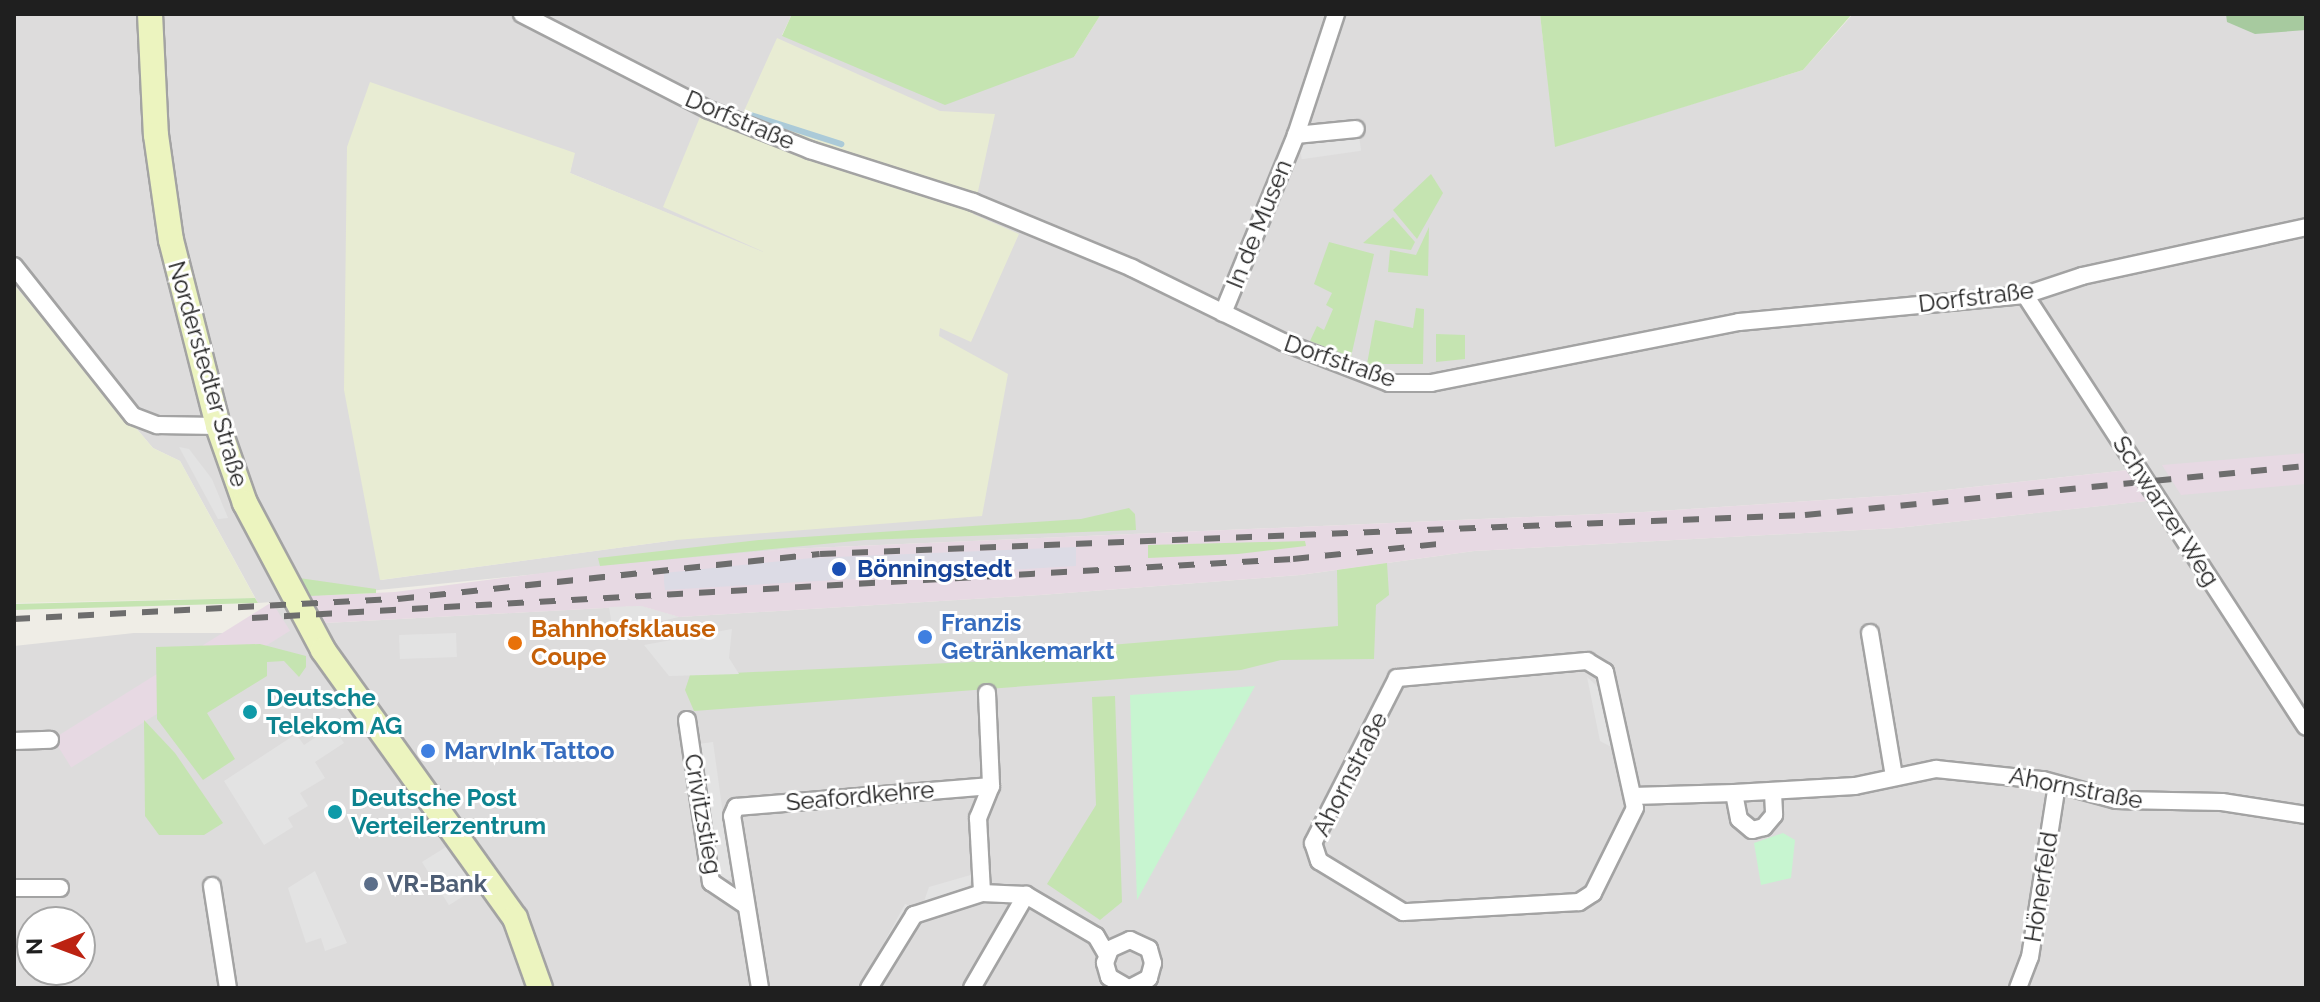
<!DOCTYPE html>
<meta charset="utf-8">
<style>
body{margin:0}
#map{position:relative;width:2320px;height:1002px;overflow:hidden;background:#efede6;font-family:Raleway,sans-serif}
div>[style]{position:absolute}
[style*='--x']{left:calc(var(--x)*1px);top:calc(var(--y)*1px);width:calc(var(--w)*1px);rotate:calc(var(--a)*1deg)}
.residential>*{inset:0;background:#dddcdc}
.industrial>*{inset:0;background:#e7d9e3;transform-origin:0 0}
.farmland>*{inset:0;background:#e8ecd3}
.grass>*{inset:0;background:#c5e4b1}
.forest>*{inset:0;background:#a7ca9f}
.park>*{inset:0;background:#c7f5d0}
.parking>*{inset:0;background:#e3e3e3;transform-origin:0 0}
.plaza>*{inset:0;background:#dcdbe5}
.stream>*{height:6px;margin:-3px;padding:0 3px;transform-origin:3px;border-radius:3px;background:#abcad8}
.roads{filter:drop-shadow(2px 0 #a3a3a3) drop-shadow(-2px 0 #a3a3a3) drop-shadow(0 2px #a3a3a3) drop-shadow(0 -2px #a3a3a3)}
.street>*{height:16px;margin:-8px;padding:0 8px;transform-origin:8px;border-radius:8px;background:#fff}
.secondary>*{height:24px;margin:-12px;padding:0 12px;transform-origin:12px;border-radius:12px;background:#ecf4bf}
.rail>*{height:6px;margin-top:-3px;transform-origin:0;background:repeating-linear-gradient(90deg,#6d6d6d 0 16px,transparent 0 32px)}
.dots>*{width:22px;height:22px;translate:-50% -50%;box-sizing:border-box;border:4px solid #fff;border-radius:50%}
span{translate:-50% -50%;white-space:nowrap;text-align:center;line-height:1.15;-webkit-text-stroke:6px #fff;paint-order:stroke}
.street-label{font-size:24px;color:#1f1f1f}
.transit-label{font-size:24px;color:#164399;font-weight:700}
.left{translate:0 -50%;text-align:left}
.shop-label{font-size:24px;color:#366cbe;font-weight:700}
.food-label{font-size:24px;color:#c56008;font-weight:700}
.culture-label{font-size:24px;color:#0d838f;font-weight:700}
.service-label{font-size:24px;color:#4e5e75;font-weight:700}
.frame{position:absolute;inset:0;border:16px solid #1f1f1f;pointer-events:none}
.north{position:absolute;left:16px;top:906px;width:80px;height:80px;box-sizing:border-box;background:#fff;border:2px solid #a5a5a5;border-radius:50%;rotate:269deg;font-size:22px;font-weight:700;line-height:32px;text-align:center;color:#1f1f1f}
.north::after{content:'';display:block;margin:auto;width:28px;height:36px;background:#bc2312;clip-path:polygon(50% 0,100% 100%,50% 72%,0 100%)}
</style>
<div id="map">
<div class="residential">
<div style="clip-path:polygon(evenodd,14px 14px,792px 14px,782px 35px,1074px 57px,1101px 14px,1540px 14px,1556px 146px,1803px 70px,1853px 14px,2306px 14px,2306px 988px,14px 988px,14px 646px,134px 633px,256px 633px,272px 602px,258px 603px,180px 461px,153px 448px,14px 285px,14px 14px,574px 153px,570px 173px,939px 325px,939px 337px,676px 540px,381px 580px,574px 153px,14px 14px,2128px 470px,2146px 501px,1897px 528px,1474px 551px,1300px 575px,1040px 595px,679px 617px,641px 606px,326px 623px,309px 597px,787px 549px,1644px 512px,1900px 495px,2128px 470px,14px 14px,32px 922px,80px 922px,80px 970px,32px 970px,32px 922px)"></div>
</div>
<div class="industrial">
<div style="clip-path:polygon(2306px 453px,2306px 484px,2181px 495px,2162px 465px)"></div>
<div style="clip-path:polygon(2128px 470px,2147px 501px,1897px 528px,1474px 551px,1300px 575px,1040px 595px,679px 617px,641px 606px,326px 623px,309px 596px,395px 592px,596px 566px,787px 549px,1644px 512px,1900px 495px)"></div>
<div style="left:272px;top:602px;width:34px;height:258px;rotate:58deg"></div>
</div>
<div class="farmland">
<div style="clip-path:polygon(777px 38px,940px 111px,995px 114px,973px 214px,1019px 234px,971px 342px,940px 328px,939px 336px,1008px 374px,982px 516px,676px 540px,380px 580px,344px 390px,347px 147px,370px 82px,575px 153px,570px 173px,766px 253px,663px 207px,700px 117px,735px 131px)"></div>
<div style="clip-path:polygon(14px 285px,153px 448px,180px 461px,255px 598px,14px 603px)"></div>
</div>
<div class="grass">
<div style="clip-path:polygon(792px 14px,1101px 14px,1074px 57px,945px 105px,782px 36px)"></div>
<div style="clip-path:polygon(1540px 14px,1852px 14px,1803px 70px,1555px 147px)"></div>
<div style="clip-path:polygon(1431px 174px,1443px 193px,1417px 239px,1393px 210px)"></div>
<div style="clip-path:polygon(1393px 217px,1415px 242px,1411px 250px,1363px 243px)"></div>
<div style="clip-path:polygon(1429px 227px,1428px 276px,1388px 272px,1390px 250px,1416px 255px)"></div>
<div style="clip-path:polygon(1329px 242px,1374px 254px,1351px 357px,1310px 341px,1317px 326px,1324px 330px,1333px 309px,1326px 305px,1332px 293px,1314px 284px)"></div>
<div style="clip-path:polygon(1416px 308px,1424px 309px,1423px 364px,1367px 364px,1375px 320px,1413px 328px)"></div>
<div style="clip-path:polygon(1436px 334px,1465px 335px,1465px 359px,1436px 362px)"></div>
<div style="clip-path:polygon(1129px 508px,1135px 514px,1136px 530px,865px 540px,600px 566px,598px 558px,759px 540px,1081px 519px)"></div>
<div style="clip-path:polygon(1305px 541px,1306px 546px,1238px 554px,1148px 558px,1148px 545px)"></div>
<div style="clip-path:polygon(1387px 563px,1389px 595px,1376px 605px,1374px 659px,1281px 660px,1241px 670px,694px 711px,685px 690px,690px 675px,1077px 657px,1086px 647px,1338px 626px,1337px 570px)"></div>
<div style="clip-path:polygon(299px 578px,376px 589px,376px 593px,309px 596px)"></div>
<div style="clip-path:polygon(255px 598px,258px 603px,14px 610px,14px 604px)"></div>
<div style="clip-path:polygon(260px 644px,306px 656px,306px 667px,299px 677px,284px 661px,267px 662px,267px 676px,207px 713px,235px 759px,203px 780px,157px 719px,156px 647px)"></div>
<div style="clip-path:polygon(1115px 696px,1122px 902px,1100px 920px,1047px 884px,1096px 805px,1092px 697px)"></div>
<div style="clip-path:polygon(144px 720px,175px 753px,223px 823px,204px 835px,159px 835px,145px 816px)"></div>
</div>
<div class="forest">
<div style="clip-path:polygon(2226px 14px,2306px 14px,2306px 30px,2255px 34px,2227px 22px)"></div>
</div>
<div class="park">
<div style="clip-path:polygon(1255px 686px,1137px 900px,1130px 695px)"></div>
<div style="clip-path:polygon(1783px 833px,1795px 840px,1791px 878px,1761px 885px,1754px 843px)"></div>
</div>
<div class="parking">
<div style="left:1359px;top:136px;width:15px;height:60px;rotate:82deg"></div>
<div style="clip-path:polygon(179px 447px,189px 449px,212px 479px,228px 518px,218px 519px)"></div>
<div style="clip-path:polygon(641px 606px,679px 617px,613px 632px,609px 607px)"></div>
<div style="clip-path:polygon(732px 629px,729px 658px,739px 674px,669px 676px,644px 645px)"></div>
<div style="left:456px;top:633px;width:24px;height:57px;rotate:88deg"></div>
<div style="clip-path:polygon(1587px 677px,1605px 693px,1617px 750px,1600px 741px)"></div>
<div style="clip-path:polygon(327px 717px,344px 743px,315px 762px,325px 778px,300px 793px,308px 806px,288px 818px,293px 827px,264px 845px,224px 781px,296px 734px,304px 745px,316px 737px,310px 728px)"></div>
<div style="clip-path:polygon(713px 742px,732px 879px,720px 880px,699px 744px)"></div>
<div style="left:449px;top:845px;width:51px;height:32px;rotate:58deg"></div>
<div style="clip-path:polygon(315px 871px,347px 943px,325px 951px,321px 938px,306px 943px,288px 888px)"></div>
<div style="clip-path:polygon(974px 874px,963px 899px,921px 912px,876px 977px,868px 972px,905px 904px,921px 910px,929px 887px)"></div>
</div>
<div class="plaza">
<div style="clip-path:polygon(1076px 547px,1076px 566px,665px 590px,664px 582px,664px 573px,812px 558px)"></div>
</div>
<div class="stream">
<div style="--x:751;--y:115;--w:95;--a:17.9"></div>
</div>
<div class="roads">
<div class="street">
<div style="--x:522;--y:14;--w:210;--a:27.2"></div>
<div style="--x:709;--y:110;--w:109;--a:21.6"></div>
<div style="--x:810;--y:150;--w:171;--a:17.7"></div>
<div style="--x:973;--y:202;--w:172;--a:22.5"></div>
<div style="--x:1132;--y:268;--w:168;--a:26.1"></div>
<div style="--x:1283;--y:342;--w:114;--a:21.1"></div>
<div style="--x:1389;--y:383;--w:42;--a:0"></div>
<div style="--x:1431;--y:383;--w:314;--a:-11.2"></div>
<div style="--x:1739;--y:322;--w:287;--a:-5.4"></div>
<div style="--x:2025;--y:295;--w:60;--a:-18.4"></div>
<div style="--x:2082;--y:276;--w:229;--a:-12.3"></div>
<div style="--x:1296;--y:135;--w:60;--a:-5.7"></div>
<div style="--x:14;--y:266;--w:191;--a:51.6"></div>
<div style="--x:133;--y:416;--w:26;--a:21"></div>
<div style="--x:157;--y:425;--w:61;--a:0.9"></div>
<div style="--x:2025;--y:295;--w:515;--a:56.96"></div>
<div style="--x:1223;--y:313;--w:192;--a:-67.7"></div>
<div style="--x:1296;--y:135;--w:127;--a:-71.7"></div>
<div style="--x:1870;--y:633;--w:146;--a:80.5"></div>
<div style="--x:1587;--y:661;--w:21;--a:31"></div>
<div style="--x:1605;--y:672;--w:139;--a:77.6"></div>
<div style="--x:1635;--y:808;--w:95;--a:116.3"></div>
<div style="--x:1593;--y:893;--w:17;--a:147"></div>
<div style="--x:1579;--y:902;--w:176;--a:176.7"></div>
<div style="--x:1403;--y:912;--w:98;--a:-148.7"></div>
<div style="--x:1319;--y:861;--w:19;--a:-108"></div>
<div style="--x:1313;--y:843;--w:185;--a:-63"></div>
<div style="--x:1397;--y:678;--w:191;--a:-5.1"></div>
<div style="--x:987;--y:693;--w:93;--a:87.5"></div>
<div style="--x:687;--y:720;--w:164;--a:81.6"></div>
<div style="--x:711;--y:882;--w:40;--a:34"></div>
<div style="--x:14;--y:741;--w:36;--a:-2"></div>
<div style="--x:1773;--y:793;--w:22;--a:87"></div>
<div style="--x:1774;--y:815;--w:16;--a:130"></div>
<div style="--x:1764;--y:827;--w:12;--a:166"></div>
<div style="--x:1752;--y:830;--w:17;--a:-140"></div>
<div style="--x:1739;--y:819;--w:26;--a:-101"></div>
<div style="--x:1734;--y:793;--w:121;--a:-3.3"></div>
<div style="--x:1855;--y:786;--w:83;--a:-11.9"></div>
<div style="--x:1936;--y:769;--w:108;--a:5.9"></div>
<div style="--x:2043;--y:780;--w:76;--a:15.3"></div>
<div style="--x:2116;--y:800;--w:106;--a:1.1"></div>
<div style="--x:2222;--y:802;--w:85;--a:8.8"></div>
<div style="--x:1633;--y:796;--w:101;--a:-1.7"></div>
<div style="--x:212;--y:886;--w:103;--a:81.1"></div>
<div style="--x:14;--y:888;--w:46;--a:0"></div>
<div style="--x:760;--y:988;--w:174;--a:-99.2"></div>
<div style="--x:732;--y:816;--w:10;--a:-66"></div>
<div style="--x:736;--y:807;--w:256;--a:-4.7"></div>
<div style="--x:991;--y:786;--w:35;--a:112"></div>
<div style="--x:978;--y:818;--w:75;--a:86.9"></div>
<div style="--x:869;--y:988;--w:86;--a:-58.3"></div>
<div style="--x:914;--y:915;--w:71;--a:-17.9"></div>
<div style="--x:982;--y:893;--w:44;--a:2.6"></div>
<div style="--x:1026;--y:895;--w:81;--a:30.4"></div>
<div style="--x:1096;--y:936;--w:22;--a:60"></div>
<div style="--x:972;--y:988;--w:108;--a:-59.9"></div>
<div style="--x:1128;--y:988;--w:22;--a:-150"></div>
<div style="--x:1109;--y:977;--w:15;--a:-106"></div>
<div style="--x:1105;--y:963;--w:15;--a:-70"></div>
<div style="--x:1110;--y:949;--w:22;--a:-24"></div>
<div style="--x:1130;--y:940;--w:21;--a:25"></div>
<div style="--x:1149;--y:949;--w:15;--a:74"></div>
<div style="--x:1153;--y:963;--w:16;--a:105"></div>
<div style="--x:1149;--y:978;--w:21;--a:152"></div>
<div style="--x:2018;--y:988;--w:33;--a:-69"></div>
<div style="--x:2030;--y:957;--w:174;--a:-81.1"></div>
</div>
<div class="secondary">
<div style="--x:150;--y:14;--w:121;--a:87.2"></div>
<div style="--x:156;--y:135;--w:106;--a:81.9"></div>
<div style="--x:171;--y:240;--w:192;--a:75.8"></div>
<div style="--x:218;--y:426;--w:82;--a:70.7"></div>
<div style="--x:245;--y:503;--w:166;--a:62"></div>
<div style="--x:323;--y:650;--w:330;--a:54.4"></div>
<div style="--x:515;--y:918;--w:74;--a:70.3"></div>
</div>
</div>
<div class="rail">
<div style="--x:252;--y:618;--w:1043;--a:-3.24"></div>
<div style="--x:1293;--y:559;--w:157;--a:-5.9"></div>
<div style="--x:14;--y:619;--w:385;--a:-3"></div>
<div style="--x:398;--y:599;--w:424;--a:-6.1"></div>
<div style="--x:820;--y:554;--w:986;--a:-2.27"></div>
<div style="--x:1805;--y:515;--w:503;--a:-5.59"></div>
</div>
<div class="dots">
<div style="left:839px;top:569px;background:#1a4fb4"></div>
<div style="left:925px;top:637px;background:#3f7fe0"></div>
<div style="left:515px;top:643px;background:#e8710a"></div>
<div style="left:250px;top:712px;background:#0f9aa8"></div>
<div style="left:428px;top:751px;background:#3f7fe0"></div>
<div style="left:335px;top:812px;background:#0f9aa8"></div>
<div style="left:371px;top:884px;background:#5c6f8a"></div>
</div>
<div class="street-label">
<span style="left:740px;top:120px;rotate:23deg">Dorfstraße</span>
<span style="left:1259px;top:224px;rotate:-68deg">In de Musen</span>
<span style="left:1976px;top:297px;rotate:-7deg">Dorfstraße</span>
<span style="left:1340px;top:361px;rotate:19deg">Dorfstraße</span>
<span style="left:208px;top:374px;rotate:74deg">Norderstedter Straße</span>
<span style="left:2166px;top:511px;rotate:57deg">Schwarzer Weg</span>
<span style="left:1350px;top:774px;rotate:-63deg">Ahornstraße</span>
<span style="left:2076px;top:788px;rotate:11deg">Ahornstraße</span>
<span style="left:860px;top:796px;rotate:-5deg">Seafordkehre</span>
<span style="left:703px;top:814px;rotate:80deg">Crivitzstieg</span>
<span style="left:2041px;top:887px;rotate:-81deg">Hönerfeld</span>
</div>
<div class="transit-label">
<span class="left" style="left:857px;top:569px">Bönningstedt</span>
</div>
<div class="shop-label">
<span class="left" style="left:941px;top:637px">Franzis<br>Getränkemarkt</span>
<span class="left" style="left:444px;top:751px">MarvInk Tattoo</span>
</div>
<div class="food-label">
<span class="left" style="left:531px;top:643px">Bahnhofsklause<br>Coupe</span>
</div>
<div class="culture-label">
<span class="left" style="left:266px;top:712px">Deutsche<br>Telekom AG</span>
<span class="left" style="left:351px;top:812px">Deutsche Post<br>Verteilerzentrum</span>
</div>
<div class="service-label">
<span class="left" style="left:387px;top:884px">VR-Bank</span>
</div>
<div class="frame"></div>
<div class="north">N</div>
</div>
